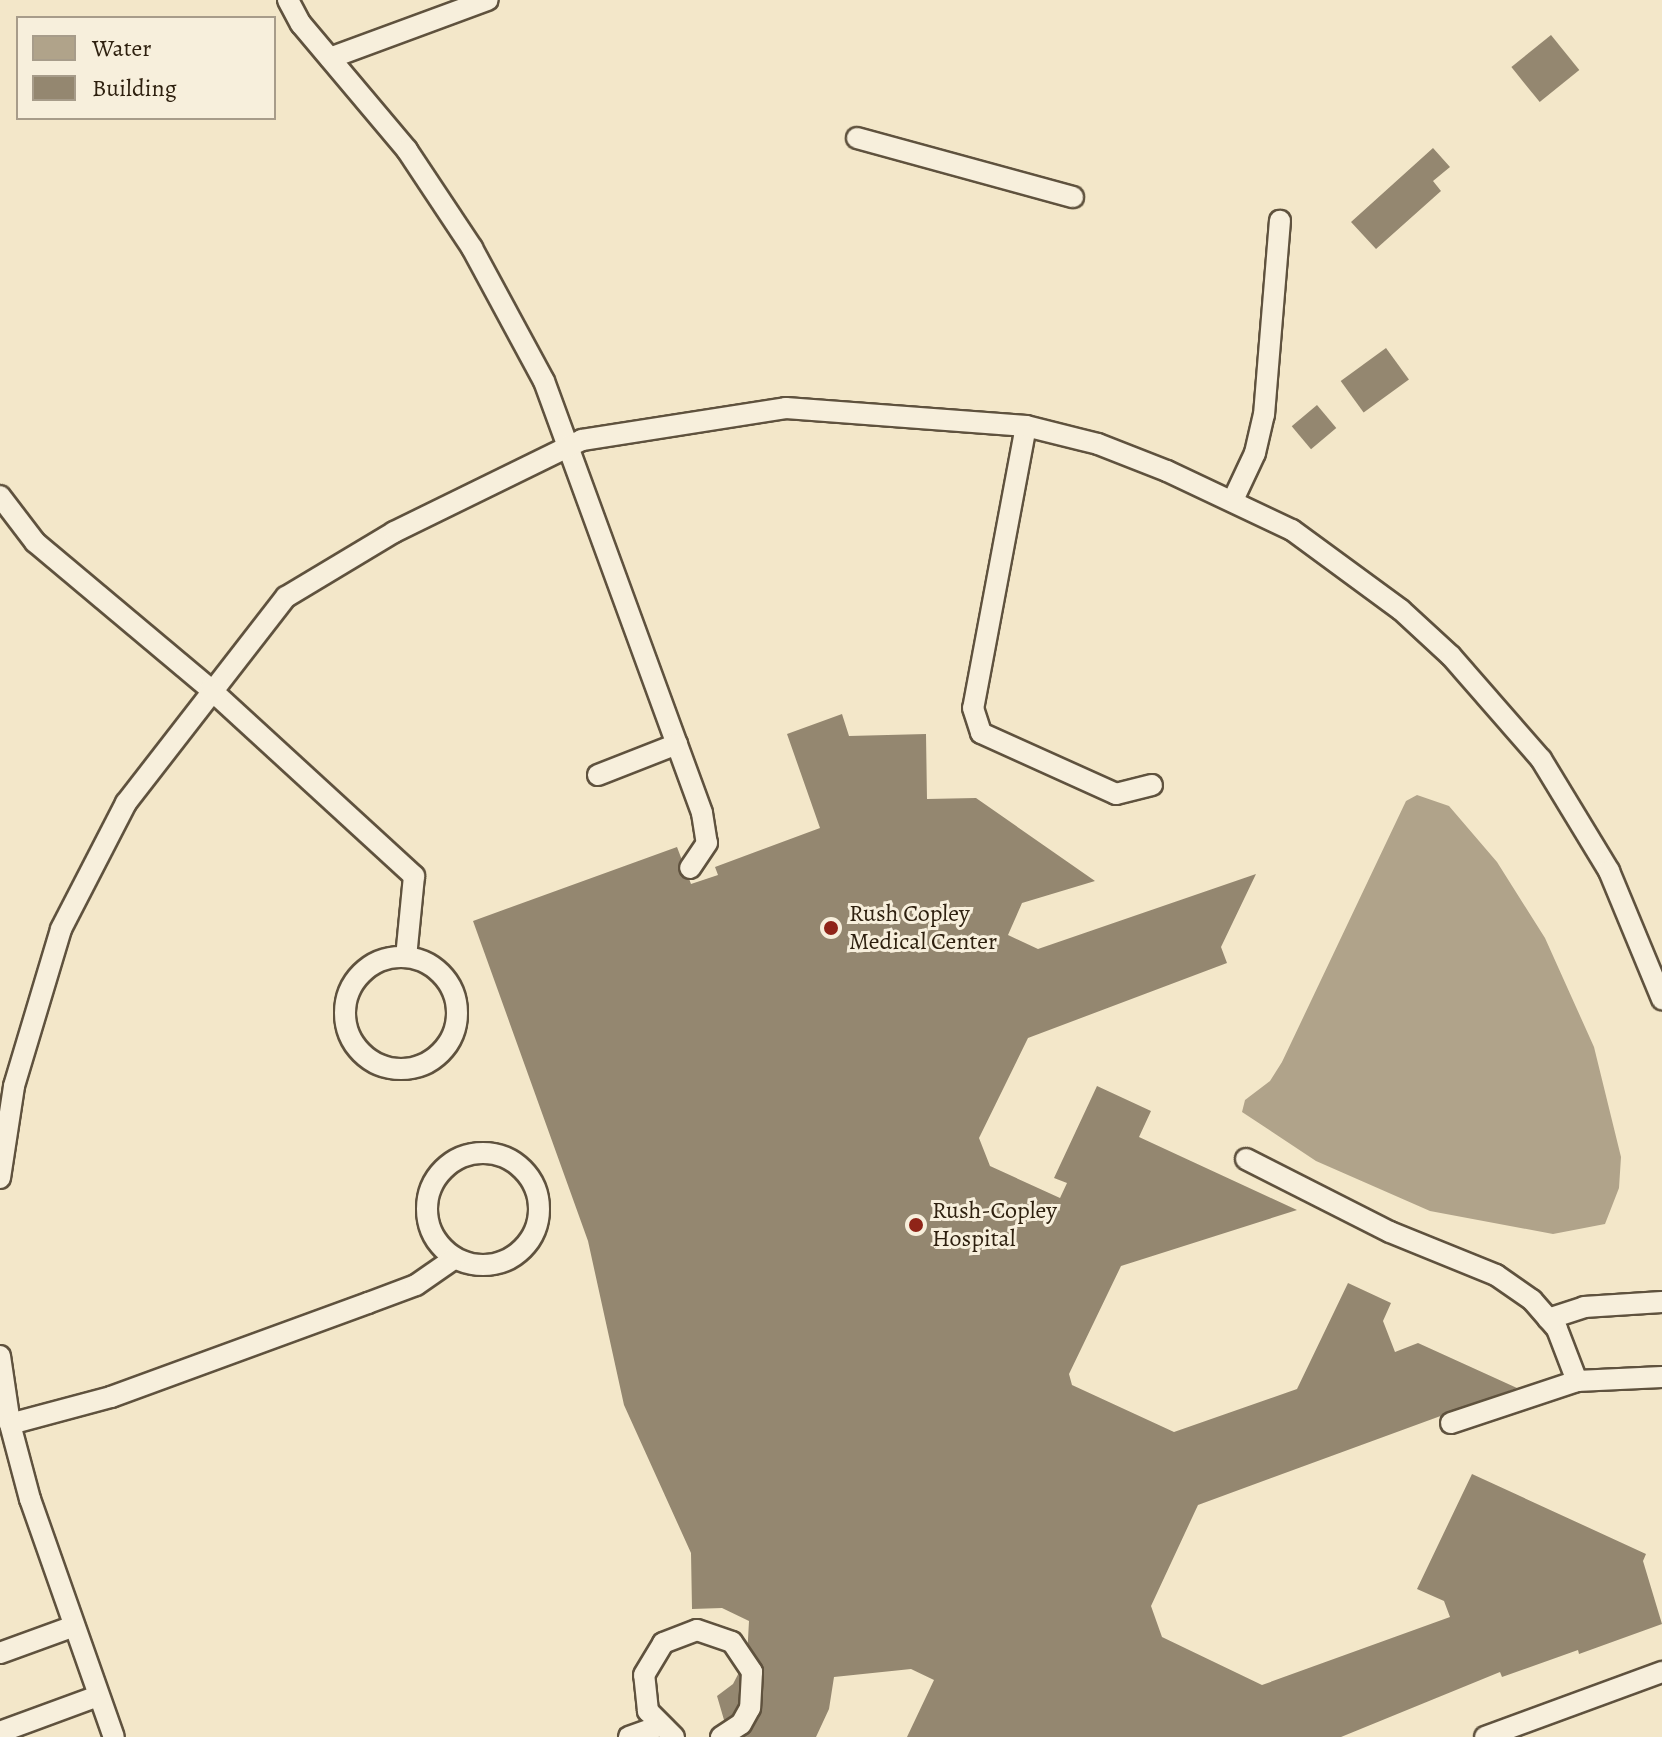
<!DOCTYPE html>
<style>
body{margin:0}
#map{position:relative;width:1662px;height:1737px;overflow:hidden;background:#f3e7c9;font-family:Alegreya,serif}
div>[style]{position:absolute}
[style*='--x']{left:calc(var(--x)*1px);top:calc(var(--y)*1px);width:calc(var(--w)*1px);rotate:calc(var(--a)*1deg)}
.water>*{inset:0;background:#b0a38a}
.building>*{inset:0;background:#948770;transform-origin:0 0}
.roads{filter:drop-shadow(2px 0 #5f523e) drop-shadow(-2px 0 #5f523e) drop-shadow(0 2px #5f523e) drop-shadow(0 -2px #5f523e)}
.service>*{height:20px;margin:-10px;padding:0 10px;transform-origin:10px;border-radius:10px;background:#f7efdc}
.service>.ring{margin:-10px;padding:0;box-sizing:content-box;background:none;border:20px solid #f7efdc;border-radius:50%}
.dots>*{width:22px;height:22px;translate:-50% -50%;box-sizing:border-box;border:4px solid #f7efdc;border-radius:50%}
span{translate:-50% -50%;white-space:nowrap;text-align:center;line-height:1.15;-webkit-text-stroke:6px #f7efdc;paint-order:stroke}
.poi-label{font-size:24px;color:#2e200f}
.left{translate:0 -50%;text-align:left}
.legend{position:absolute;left:16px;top:16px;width:260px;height:104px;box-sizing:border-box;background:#f7efdc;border:2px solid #a79c8a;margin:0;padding:10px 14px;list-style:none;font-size:24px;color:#2e200f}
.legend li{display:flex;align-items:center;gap:16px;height:40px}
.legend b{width:40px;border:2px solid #a79c8a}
</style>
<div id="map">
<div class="water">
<div style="clip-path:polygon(1417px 795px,1449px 806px,1497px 862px,1545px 938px,1594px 1047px,1621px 1157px,1619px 1188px,1605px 1224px,1553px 1234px,1430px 1211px,1316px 1161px,1242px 1112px,1245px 1100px,1270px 1081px,1282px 1062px,1406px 801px)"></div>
</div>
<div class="building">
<div style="left:1551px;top:35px;width:45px;height:51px;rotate:51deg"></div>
<div style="clip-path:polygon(1433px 148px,1450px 167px,1433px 181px,1441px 191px,1376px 249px,1351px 222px)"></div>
<div style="left:1386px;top:348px;width:39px;height:56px;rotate:54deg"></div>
<div style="left:1317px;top:405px;width:30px;height:33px;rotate:50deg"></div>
<div style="clip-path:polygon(842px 714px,849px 736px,926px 734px,927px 799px,976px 798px,1095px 881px,1022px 903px,1008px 935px,1038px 949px,1256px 874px,1221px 947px,1227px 963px,1028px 1038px,979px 1138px,990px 1166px,1060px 1198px,1067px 1183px,1054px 1178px,1097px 1086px,1151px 1111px,1139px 1137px,1297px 1210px,1121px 1266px,1069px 1374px,1072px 1385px,1174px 1432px,1297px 1389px,1348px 1283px,1391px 1303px,1383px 1321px,1395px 1352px,1418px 1343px,1517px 1388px,1198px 1505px,1151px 1606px,1162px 1637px,1262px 1685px,1450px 1617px,1444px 1601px,1417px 1589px,1472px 1474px,1646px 1554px,1643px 1561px,1662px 1624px,1579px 1654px,1578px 1650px,1502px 1677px,1500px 1672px,1341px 1737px,907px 1737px,934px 1680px,911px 1669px,834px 1677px,829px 1709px,816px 1737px,729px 1737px,717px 1696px,733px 1684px,747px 1657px,749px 1621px,722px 1608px,692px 1609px,691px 1553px,624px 1405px,588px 1241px,473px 921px,677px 847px,691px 884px,718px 875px,715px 867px,820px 828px,787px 734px)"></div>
</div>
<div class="roads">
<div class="service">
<div style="--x:288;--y:0;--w:27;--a:62"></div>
<div style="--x:301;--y:24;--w:165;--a:49.9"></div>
<div style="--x:407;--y:150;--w:118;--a:56.4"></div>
<div style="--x:472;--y:248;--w:151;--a:61.6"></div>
<div style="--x:544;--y:381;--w:460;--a:69.9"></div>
<div style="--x:702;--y:813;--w:30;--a:81"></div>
<div style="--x:707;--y:843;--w:30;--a:124"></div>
<div style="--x:330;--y:58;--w:168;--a:-20.2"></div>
<div style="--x:857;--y:138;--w:224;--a:15.3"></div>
<div style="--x:1026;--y:426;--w:287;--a:100.6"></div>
<div style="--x:973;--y:708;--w:26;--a:72"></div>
<div style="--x:981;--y:733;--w:148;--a:24.3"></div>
<div style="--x:1116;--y:794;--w:37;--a:-14"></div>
<div style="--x:0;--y:496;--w:58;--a:52.7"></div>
<div style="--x:35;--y:542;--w:229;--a:40"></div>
<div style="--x:210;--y:689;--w:277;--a:42.5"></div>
<div style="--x:414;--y:876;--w:81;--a:95.6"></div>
<div style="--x:1233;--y:500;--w:52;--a:-64.9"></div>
<div style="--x:1255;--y:453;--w:39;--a:-77"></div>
<div style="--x:1264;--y:415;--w:195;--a:-85.3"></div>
<div style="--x:598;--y:775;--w:85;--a:-21.4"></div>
<div class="ring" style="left:345px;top:957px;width:92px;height:92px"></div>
<div class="ring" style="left:427px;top:1153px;width:92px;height:92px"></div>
<div style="--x:1246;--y:1159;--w:161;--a:26.9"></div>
<div style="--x:1390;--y:1232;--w:114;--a:22.1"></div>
<div style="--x:1496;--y:1275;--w:44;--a:34.8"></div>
<div style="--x:1532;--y:1300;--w:38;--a:49"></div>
<div style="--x:1557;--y:1329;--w:56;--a:69"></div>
<div style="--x:1577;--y:1381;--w:85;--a:-2.7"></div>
<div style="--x:0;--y:1178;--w:93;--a:-81.3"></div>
<div style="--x:14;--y:1086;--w:164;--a:-73.3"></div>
<div style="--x:61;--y:929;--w:142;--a:-62.7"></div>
<div style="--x:126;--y:803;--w:261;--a:-52.2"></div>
<div style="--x:286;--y:597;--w:126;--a:-31"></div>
<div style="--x:394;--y:532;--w:209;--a:-26.1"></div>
<div style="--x:582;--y:440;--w:206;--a:-8.9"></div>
<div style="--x:786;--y:408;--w:241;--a:4.3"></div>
<div style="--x:1026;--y:426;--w:74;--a:14"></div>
<div style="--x:1098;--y:444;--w:74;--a:21.4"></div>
<div style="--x:1167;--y:471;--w:138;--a:25.3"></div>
<div style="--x:1292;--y:530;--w:135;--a:36.3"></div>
<div style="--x:1401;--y:610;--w:68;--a:42.6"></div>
<div style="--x:1451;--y:656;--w:137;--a:48.9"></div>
<div style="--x:1541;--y:759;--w:131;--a:58.7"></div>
<div style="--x:1609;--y:871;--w:139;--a:67.5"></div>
<div style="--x:1548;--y:1319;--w:38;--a:-18"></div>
<div style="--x:1584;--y:1307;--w:78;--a:-3.7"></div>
<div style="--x:0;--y:1356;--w:69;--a:81.6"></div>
<div style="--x:10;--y:1424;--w:78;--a:75.1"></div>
<div style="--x:30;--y:1499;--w:252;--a:70.6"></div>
<div style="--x:1451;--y:1423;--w:133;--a:-18.4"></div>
<div style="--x:10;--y:1424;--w:105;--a:-15"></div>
<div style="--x:111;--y:1397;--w:274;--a:-20.1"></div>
<div style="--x:368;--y:1303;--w:51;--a:-20.6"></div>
<div style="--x:416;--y:1285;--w:47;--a:-34.7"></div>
<div style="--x:0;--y:1653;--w:79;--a:-20"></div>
<div style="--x:0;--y:1732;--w:104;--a:-20.2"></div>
<div style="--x:629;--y:1737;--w:32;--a:-20"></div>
<div style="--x:674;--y:1737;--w:37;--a:-135"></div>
<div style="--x:648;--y:1711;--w:36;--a:-96"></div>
<div style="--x:644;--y:1675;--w:37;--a:-59"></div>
<div style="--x:663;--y:1643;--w:36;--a:-21"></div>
<div style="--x:697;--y:1630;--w:37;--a:19"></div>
<div style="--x:732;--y:1642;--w:36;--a:56"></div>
<div style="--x:752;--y:1672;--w:36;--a:93"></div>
<div style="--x:750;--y:1708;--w:18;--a:119"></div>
<div style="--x:741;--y:1724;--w:24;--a:147"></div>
<div style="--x:1485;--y:1737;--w:189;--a:-20.2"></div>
</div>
</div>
<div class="dots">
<div style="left:831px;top:928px;background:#8f2418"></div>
<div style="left:916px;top:1225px;background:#8f2418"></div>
</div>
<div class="poi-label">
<span class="left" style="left:849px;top:928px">Rush Copley<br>Medical Center</span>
<span class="left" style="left:932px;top:1225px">Rush-Copley<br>Hospital</span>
</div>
<ul class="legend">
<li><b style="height:22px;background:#b0a38a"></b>Water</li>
<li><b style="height:22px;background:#948770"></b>Building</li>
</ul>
</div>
